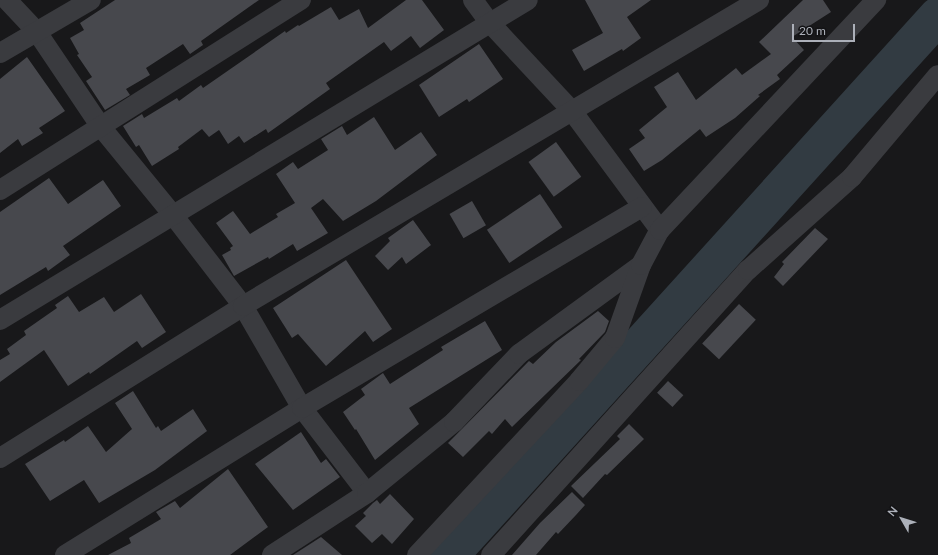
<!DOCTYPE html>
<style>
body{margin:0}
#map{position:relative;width:938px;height:555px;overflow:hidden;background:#18181a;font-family:Lato,sans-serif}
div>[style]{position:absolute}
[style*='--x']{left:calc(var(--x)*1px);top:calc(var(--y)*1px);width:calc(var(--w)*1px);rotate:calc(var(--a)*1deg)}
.river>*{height:38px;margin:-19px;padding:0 19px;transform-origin:19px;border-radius:19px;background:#323b42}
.building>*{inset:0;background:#47484d;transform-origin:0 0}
.minor>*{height:20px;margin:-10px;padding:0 10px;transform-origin:10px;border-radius:10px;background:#3a3b3f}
span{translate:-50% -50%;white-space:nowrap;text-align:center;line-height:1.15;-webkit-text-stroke:4px #131315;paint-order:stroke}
.north{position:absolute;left:882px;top:499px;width:40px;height:40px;-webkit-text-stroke:3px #131315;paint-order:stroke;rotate:309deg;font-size:11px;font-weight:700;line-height:16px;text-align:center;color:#acb0b9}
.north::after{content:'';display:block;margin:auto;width:14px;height:18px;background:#acb0b9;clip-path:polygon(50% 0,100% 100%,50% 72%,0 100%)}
.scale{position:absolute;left:792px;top:24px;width:63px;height:18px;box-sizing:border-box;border:2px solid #acb0b9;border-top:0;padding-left:5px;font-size:12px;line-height:14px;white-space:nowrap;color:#acb0b9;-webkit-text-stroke:3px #131315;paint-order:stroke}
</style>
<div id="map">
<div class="river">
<div style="--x:450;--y:555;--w:727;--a:-47.84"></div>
</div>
<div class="building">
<div style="clip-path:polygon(115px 0,259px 0,201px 41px,203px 45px,190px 54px,183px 44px,146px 68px,150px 75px,126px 89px,130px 95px,105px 110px,86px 81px,92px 77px,77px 55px,79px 54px,70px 38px,84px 30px,80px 23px)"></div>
<div style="clip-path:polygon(406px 0,422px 0,444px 30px,420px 48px,411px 36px,391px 51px,384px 42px,326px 83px,330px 89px,268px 133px,266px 129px,244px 143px,239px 136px,228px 144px,219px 130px,209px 137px,202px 129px,178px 147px,179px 149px,152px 166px,139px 145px,136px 147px,123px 126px,142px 114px,144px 118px,177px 98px,179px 101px,201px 85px,203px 88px,285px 31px,286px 33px,298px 25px,299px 26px,331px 7px,339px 20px,359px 9px,368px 28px)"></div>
<div style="clip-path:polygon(585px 0,651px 0,627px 17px,641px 38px,623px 51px,622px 49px,584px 71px,572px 50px,603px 33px)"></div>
<div style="clip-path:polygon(803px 0,823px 0,831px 12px,792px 37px,804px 50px,777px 75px,780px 79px,758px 95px,760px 96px,735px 118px,706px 137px,700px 129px,662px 160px,644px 171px,629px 149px,645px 138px,639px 130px,667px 107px,654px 87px,678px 72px,696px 100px,736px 68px,742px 75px,771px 54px,759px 42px)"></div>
<div style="clip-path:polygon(479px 44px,503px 79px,469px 102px,467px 99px,439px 117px,419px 85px)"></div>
<div style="clip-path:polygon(27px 57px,65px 111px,39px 128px,43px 133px,22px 146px,18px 139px,0 153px,0 79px)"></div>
<div style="clip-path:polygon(374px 117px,395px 150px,421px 132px,437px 155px,376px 201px,343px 221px,323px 199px,311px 208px,328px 233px,297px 251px,293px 244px,269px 259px,268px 257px,234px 276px,222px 255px,231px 250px,230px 248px,233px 246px,216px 223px,233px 211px,250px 234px,278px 217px,276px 214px,295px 203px,276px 174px,293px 162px,298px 169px,328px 150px,321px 139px,342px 126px,347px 135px)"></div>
<div style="left:556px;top:142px;width:43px;height:34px;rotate:54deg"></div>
<div style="clip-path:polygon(49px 178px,68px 204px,103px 180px,121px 206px,63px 246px,70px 255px,48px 271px,46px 267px,0 295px,0 212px)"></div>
<div style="left:540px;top:194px;width:40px;height:64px;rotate:56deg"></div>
<div style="left:472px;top:201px;width:28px;height:26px;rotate:60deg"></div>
<div style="clip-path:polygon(413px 220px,431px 245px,406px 264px,402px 257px,388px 270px,375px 256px,390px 241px,388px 238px)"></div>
<div style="clip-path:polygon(815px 228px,828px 239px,783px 286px,774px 277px,784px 264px,782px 262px)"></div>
<div style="clip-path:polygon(346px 260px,392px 329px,373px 342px,365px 331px,326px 366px,298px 334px,292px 338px,273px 308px)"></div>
<div style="clip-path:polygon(141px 294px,166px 332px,142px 348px,137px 341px,90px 374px,89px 372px,68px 386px,44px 350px,0 382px,0 360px,10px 354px,7px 349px,26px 335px,24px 331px,57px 308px,55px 305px,68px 296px,79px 312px,104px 297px,114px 312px)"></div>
<div style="left:739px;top:304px;width:23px;height:54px;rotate:43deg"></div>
<div style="clip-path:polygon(598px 311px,609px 321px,605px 332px,579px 359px,581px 360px,512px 427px,505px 419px,492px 434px,489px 431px,463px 457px,448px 443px,527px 363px,529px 361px,533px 364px,556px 342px)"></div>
<div style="clip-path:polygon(485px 321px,502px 350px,409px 408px,419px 424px,375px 460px,356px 429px,355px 430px,343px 412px,365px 395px,361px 389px,383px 373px,390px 384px,443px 350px,441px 347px)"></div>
<div style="left:668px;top:381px;width:21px;height:16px;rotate:43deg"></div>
<div style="clip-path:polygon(133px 391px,156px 428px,158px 426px,161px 431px,193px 409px,207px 431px,155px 470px,99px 503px,84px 480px,50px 501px,25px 464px,64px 440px,65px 442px,88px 426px,106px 452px,132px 429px,115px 403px)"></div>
<div style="clip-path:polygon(629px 424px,644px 439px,607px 475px,605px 474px,583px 498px,571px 486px,620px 439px,617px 436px)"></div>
<div style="clip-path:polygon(301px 432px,321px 463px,326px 459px,340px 477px,293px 510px,255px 464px)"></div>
<div style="clip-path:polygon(228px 469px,268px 527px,230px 555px,108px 555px,131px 543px,129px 538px,161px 519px,156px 512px,175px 501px,180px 508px)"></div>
<div style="clip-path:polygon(572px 492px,585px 505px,576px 515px,558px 534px,556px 532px,536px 555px,512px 555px,540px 523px)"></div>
<div style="clip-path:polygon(390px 494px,414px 519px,392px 544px,382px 534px,372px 543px,355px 526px,366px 516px,363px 513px,373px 503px,377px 500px,380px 504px)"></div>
<div style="clip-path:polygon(321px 537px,342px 555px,293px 555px)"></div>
</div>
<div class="minor">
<div style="--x:7;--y:0;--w:44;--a:46.8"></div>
<div style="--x:37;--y:32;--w:115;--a:56"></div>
<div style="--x:101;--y:127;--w:114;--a:50.7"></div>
<div style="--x:173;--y:215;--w:115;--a:52.4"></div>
<div style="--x:243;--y:306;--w:118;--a:60"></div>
<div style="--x:302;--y:408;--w:107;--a:52.6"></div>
<div style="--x:473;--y:0;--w:29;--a:54"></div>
<div style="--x:490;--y:23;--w:120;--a:47"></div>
<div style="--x:572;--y:111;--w:148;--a:53.5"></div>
<div style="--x:0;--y:53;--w:105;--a:-30.2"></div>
<div style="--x:0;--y:190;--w:356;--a:-32.3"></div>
<div style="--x:0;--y:320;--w:617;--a:-31.22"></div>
<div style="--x:0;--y:458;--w:287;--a:-32"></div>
<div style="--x:243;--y:306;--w:600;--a:-30.67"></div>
<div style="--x:65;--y:555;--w:279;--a:-31.8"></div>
<div style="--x:302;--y:408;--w:395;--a:-30.6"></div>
<div style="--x:272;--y:555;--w:113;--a:-33.1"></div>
<div style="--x:367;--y:493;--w:112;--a:-39.2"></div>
<div style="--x:454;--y:422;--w:94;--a:-46.3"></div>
<div style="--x:519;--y:354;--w:151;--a:-36.1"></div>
<div style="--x:417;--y:555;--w:238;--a:-47"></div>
<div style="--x:579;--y:381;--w:56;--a:-50.1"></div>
<div style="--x:615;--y:338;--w:77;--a:-70.4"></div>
<div style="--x:641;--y:265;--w:40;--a:-62"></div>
<div style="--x:660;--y:230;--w:316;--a:-46.8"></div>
<div style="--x:491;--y:555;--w:384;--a:-48"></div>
<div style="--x:748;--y:270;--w:140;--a:-41.8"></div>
<div style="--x:852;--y:177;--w:133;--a:-49.9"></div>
</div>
<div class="north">N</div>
<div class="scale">20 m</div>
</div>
